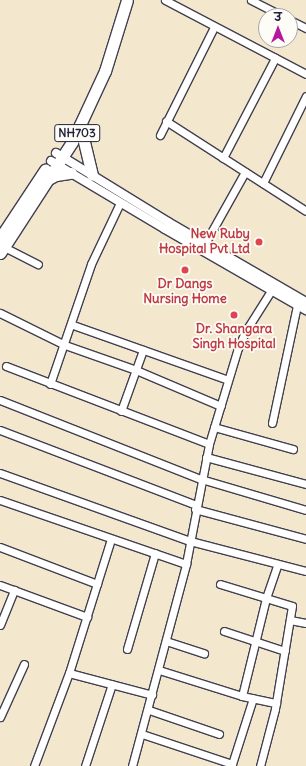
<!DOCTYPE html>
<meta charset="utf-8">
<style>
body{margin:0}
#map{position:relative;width:306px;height:766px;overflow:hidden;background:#f3e7ce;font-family:Delius,"Playpen Sans Deva",sans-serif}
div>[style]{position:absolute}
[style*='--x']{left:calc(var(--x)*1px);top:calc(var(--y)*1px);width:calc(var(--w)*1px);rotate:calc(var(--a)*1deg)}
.roads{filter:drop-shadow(1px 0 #414051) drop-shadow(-1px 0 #414051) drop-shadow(0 1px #414051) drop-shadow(0 -1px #414051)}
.minor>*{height:7px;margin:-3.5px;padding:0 3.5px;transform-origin:3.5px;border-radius:3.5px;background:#fff}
.tertiary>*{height:8px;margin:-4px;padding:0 4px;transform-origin:4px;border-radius:4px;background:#fff}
.trunk>*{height:11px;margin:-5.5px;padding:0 5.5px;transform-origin:5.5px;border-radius:5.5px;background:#fff}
.dots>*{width:11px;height:11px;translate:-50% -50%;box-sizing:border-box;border:2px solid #fdfcf7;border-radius:50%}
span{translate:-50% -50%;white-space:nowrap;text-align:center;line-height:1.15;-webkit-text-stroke:3.5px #fdfcf7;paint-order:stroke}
.shield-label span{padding:1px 3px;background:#fdfcf7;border:1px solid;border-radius:3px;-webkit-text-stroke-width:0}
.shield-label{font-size:12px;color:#22223b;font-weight:700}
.health-label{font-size:13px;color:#be3a42;font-weight:700}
.right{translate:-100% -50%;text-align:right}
.north{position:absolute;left:258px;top:8px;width:40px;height:40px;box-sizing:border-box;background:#fdfcf7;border:1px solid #a5a5ac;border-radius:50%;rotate:0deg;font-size:11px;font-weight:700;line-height:16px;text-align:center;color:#22223b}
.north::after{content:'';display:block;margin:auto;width:14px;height:18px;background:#b5179e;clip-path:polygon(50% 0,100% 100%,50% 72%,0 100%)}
</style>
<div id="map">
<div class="roads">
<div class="minor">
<div style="--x:165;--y:0;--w:159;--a:27.7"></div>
<div style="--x:251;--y:0;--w:35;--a:27"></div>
<div style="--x:290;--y:20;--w:18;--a:27"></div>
<div style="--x:166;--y:121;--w:166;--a:32.7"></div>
<div style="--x:160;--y:135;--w:121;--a:-63.4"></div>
<div style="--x:223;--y:158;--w:113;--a:-62.5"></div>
<div style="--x:263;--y:183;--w:97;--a:-63.7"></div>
<div style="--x:4;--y:247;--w:38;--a:27"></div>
<div style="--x:203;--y:247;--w:86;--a:-60.8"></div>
<div style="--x:0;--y:313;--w:72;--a:26.2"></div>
<div style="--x:65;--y:345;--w:75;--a:19.4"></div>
<div style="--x:136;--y:370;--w:92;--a:23"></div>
<div style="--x:73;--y:325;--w:164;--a:19.5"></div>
<div style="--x:6;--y:366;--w:217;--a:21"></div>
<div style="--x:50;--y:384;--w:127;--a:-71.1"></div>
<div style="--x:91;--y:264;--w:68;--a:-64.6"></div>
<div style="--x:0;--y:400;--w:216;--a:21.5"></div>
<div style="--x:201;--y:479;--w:109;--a:16.4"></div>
<div style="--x:121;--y:411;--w:65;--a:-70.2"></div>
<div style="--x:272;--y:423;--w:121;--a:-78"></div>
<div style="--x:214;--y:427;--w:82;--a:15.6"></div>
<div style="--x:0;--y:430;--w:210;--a:20.9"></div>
<div style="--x:206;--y:457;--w:104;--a:15.1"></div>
<div style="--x:0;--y:473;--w:202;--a:19.7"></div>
<div style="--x:190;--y:541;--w:120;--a:14.5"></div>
<div style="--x:0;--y:500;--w:197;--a:19"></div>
<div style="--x:195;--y:509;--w:115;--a:15.1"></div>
<div style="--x:0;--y:547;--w:104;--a:20.9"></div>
<div style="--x:220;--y:584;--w:75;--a:17"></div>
<div style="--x:292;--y:606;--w:104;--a:99.4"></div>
<div style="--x:275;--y:709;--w:59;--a:104.7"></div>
<div style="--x:0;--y:585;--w:93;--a:20.2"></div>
<div style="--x:290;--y:620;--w:16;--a:11"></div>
<div style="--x:0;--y:625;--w:38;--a:-68"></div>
<div style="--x:224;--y:631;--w:64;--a:18.2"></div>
<div style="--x:166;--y:641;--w:40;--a:18"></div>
<div style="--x:127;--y:649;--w:100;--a:-73.7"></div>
<div style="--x:159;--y:670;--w:87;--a:17.4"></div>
<div style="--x:242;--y:696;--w:35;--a:12"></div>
<div style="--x:69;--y:673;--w:86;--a:14.8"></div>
<div style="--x:242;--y:696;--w:101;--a:-76.2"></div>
<div style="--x:266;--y:598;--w:36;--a:-71"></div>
<div style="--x:149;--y:710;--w:74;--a:18.9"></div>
<div style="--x:0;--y:717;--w:58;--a:-65.6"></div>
<div style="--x:142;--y:734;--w:95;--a:18.4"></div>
<div style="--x:232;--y:764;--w:69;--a:-72.3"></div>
<div style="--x:34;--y:766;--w:99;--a:-69.4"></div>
<div style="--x:69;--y:673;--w:140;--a:-72.6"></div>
<div style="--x:85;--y:766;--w:86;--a:-71.8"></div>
<div style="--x:132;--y:766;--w:209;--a:-75"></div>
<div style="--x:186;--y:564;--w:122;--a:-79.1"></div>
<div style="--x:209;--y:444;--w:100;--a:-73.2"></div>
<div style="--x:238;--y:348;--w:17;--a:-66"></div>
<div style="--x:245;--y:332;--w:54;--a:-57.8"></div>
</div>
<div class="tertiary">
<div style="--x:56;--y:153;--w:132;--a:31.6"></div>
<div style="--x:168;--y:222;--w:160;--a:30.1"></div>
<div style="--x:51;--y:161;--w:133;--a:30.8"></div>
<div style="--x:165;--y:229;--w:163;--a:29.9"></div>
</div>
<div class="trunk">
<div style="--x:80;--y:125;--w:51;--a:76.5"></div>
<div style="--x:48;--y:179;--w:9;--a:-27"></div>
<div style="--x:56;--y:175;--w:15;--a:-8"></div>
<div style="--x:0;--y:238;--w:82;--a:-56.5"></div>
<div style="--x:0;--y:253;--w:132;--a:-57"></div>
<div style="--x:72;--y:142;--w:78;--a:-65.1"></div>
<div style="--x:105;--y:71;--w:74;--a:-72.8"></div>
</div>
</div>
<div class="dots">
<div style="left:259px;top:242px;background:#e0444e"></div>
<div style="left:185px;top:270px;background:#e0444e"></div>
<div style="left:234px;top:315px;background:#e0444e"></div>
</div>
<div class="shield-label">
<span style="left:77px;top:133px">NH703</span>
</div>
<div class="health-label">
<span class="right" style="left:250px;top:242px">New Ruby<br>Hospital Pvt Ltd</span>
<span style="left:185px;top:292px">Dr Dangs<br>Nursing Home</span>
<span style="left:234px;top:337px">Dr. Shangara<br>Singh Hospital</span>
</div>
<div class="north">उ</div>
</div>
